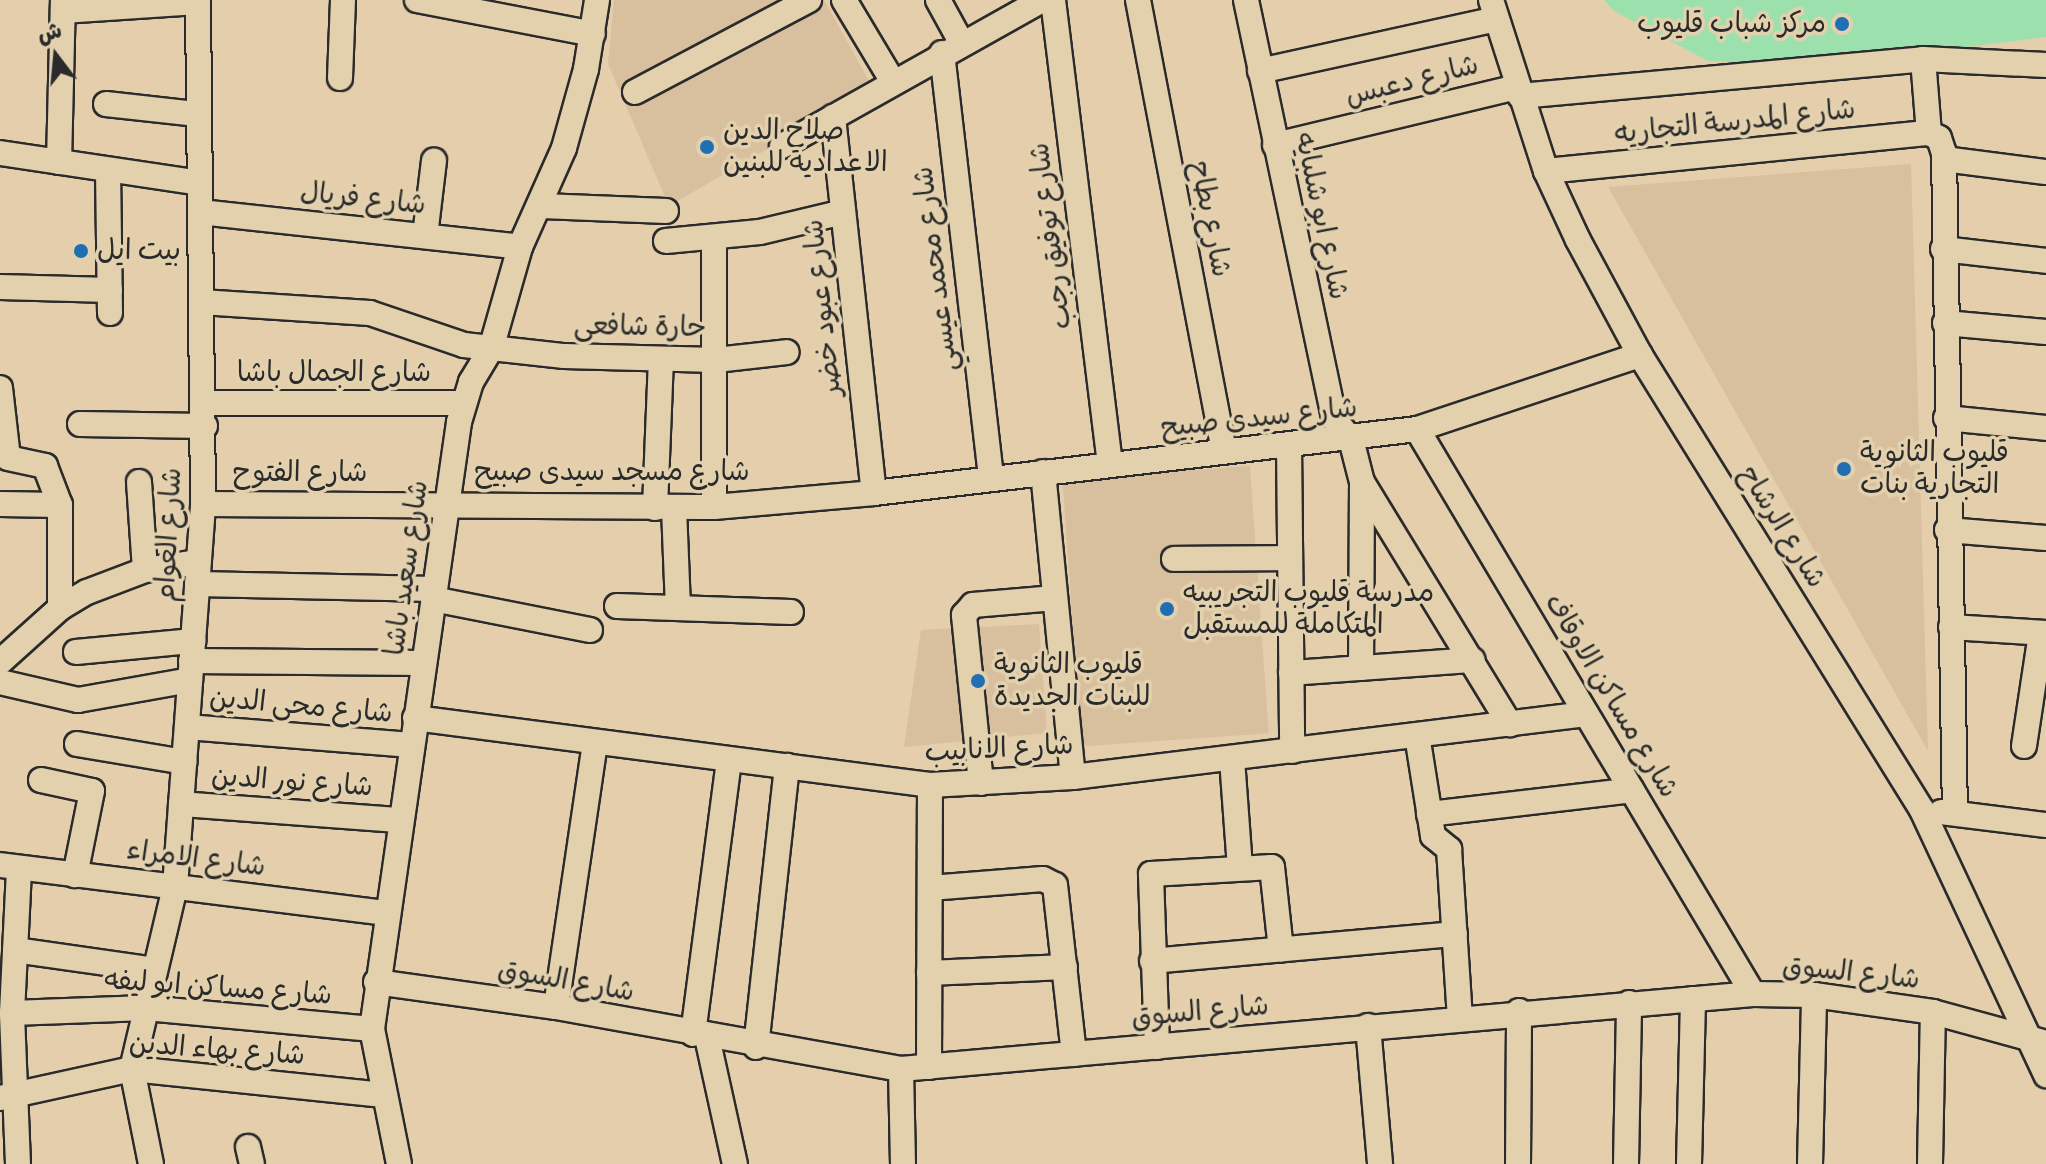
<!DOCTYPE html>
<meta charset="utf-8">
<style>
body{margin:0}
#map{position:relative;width:2046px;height:1164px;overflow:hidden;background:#e5ceab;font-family:Pangolin,"Playpen Sans Arabic",sans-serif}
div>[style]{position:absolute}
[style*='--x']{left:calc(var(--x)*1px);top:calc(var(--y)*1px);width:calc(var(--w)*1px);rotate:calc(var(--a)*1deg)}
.built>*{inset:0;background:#d8bf9e;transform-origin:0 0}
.green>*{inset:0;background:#9ce1ad}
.roads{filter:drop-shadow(2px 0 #2b2b2b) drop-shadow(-2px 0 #2b2b2b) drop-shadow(0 2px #2b2b2b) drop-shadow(0 -2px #2b2b2b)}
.minor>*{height:24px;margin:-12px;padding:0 12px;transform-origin:12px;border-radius:12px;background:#e3d1ae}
.dots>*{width:22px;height:22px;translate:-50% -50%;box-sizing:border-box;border:4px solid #e3d1ae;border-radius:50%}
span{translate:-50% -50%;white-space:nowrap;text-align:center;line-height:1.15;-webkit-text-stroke:7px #e3d1ae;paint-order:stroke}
.poi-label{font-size:28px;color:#2b2b2b}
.right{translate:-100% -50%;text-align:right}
.left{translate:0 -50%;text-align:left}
.street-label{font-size:28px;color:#2b2b2b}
.north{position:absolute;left:16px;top:16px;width:80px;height:80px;-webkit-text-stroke:6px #e3d1ae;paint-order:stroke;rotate:344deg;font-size:22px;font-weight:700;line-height:32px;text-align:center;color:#2b2b2b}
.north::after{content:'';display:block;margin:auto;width:28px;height:36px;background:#2b2b2b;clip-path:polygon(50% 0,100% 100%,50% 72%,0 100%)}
</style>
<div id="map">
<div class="built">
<div style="clip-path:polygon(614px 0,824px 0,873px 88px,669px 206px,608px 64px)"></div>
<div style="clip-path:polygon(1911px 164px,1928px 751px,1608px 187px)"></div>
<div style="left:1250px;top:466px;width:268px;height:188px;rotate:86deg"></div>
<div style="clip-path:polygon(1039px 624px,1047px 733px,904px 747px,921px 630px)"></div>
</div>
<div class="green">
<div style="clip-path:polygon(1604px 0,2046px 0,2046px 37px,1819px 66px,1708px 61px,1614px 11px)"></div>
</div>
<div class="roads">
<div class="minor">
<div style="--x:417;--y:0;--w:179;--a:10.9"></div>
<div style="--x:844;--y:0;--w:96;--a:59.1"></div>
<div style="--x:938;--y:0;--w:48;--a:61.3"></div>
<div style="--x:1053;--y:0;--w:468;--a:83"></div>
<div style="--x:1138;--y:0;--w:458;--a:79.2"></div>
<div style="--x:1246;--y:0;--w:428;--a:78.1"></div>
<div style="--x:1334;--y:419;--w:26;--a:50"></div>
<div style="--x:1351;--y:439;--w:44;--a:75.7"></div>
<div style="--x:1362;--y:482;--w:186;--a:90.3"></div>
<div style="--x:1491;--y:0;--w:180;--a:72.2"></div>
<div style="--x:1546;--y:171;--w:76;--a:65.1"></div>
<div style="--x:1578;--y:240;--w:131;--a:61.7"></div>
<div style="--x:1640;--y:355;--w:535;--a:58.21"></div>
<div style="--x:1922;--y:810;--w:293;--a:64.9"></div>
<div style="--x:63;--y:11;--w:134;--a:-3.8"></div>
<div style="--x:942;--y:53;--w:427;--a:83.4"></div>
<div style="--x:1923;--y:59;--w:74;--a:85.4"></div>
<div style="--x:1260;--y:71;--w:242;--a:-12.4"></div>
<div style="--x:340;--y:78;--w:78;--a:-87.8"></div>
<div style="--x:635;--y:92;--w:197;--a:-27.9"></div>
<div style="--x:1520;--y:96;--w:405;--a:-5.2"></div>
<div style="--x:1923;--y:59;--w:123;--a:2.8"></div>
<div style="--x:106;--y:104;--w:92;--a:6.3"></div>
<div style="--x:833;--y:117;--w:378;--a:83.8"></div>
<div style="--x:1929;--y:133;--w:11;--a:27"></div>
<div style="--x:1939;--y:138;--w:16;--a:72"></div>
<div style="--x:1944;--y:153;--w:660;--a:89.05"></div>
<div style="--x:1275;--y:145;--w:249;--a:-13.5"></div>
<div style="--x:782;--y:146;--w:298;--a:-29.3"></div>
<div style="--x:0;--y:153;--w:202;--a:8.5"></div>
<div style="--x:1944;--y:159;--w:103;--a:7.3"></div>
<div style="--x:59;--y:162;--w:162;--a:-88.6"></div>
<div style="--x:108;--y:170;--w:143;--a:89.2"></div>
<div style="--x:1546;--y:171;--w:385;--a:-5.7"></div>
<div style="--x:542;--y:206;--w:124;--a:2.3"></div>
<div style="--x:200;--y:212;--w:322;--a:6.2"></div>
<div style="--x:425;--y:236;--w:76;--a:-83.2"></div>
<div style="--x:714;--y:238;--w:269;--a:90"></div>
<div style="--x:666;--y:241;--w:94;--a:-5.5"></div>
<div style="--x:760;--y:232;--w:85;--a:-13.5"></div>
<div style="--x:1943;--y:249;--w:104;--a:6.6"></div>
<div style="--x:0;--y:287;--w:110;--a:1.6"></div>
<div style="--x:201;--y:302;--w:169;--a:3.7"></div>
<div style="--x:370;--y:313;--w:99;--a:18.8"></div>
<div style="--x:464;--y:345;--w:101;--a:6.3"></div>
<div style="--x:564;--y:356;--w:152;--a:1.5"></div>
<div style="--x:716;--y:360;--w:71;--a:-6.4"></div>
<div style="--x:1945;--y:323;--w:101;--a:5.1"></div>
<div style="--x:0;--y:388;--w:70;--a:83.5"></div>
<div style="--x:8;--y:458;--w:38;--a:12"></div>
<div style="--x:45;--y:466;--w:42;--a:69"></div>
<div style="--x:60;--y:505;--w:103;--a:90"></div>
<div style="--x:205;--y:403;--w:258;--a:0"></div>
<div style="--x:1946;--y:418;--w:100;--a:5.7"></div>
<div style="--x:80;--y:424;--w:125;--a:0.9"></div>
<div style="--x:1417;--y:429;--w:657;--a:59.26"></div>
<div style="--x:1289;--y:444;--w:307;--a:89.4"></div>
<div style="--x:1043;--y:472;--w:306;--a:84.4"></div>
<div style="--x:139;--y:482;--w:88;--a:86.1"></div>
<div style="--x:1362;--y:482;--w:284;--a:58.6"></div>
<div style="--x:0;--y:504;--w:60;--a:1"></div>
<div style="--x:203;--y:504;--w:511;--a:0.34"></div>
<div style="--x:714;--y:507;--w:161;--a:-5"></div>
<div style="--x:874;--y:493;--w:547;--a:-6.72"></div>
<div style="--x:1417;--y:429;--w:235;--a:-18.4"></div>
<div style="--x:655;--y:508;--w:148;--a:-87.7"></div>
<div style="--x:674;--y:508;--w:100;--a:87.7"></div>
<div style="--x:1947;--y:530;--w:99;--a:4.6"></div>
<div style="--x:1174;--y:559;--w:116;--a:-0.5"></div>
<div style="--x:197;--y:584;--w:237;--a:1.2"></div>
<div style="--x:433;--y:599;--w:160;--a:11.2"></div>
<div style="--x:617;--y:606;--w:174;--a:2"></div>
<div style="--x:1951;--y:627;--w:95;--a:3.6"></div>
<div style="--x:76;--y:652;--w:118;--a:-5.4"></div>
<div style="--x:191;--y:661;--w:232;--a:0.5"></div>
<div style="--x:0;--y:662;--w:81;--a:-42"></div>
<div style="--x:60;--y:608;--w:31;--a:-31"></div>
<div style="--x:87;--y:592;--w:62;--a:-20.8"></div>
<div style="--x:145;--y:570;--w:54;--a:-8.6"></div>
<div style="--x:1291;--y:673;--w:182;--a:-4.1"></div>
<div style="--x:0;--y:682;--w:80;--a:13"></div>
<div style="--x:78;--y:700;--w:114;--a:-10.1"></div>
<div style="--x:415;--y:718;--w:519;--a:7.41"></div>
<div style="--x:930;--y:785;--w:143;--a:-3.2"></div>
<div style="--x:1073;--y:777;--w:517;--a:-7"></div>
<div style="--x:187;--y:727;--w:225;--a:4.6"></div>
<div style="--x:1417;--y:735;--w:102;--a:81"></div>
<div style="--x:1433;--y:836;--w:21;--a:39"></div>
<div style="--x:1449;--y:849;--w:168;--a:86.3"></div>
<div style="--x:77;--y:744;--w:109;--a:9.5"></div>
<div style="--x:2024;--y:746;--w:114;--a:-81.4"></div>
<div style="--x:1232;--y:759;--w:108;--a:85.8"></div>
<div style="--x:41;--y:780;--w:52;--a:12.2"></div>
<div style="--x:92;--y:791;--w:86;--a:101.4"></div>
<div style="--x:981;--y:783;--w:169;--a:-95.8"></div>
<div style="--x:964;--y:615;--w:13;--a:-48"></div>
<div style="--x:973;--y:605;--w:82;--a:-4.9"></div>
<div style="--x:181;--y:804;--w:219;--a:4.2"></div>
<div style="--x:1941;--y:812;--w:106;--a:7.1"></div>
<div style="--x:1429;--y:814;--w:204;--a:-6.7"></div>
<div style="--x:0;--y:865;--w:388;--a:7.1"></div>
<div style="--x:930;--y:888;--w:113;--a:-4.6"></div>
<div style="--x:1043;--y:879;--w:13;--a:27"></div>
<div style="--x:1055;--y:885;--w:170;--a:83.6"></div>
<div style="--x:15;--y:950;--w:141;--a:8.1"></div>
<div style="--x:1152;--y:961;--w:304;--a:-5.1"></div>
<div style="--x:929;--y:973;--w:136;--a:-2.5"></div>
<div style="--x:376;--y:982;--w:182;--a:7.9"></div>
<div style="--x:556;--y:1007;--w:351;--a:10.2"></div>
<div style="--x:901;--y:1069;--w:855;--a:-5.03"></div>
<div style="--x:1753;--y:994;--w:61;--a:0.9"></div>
<div style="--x:1814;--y:995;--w:120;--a:8.1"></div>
<div style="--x:1933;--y:1012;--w:117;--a:15.3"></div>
<div style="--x:556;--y:1007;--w:266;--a:-81.6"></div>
<div style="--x:12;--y:1013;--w:134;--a:-2.1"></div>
<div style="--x:146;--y:1008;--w:227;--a:5.3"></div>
<div style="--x:1368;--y:1026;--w:139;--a:85"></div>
<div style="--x:693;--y:1034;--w:276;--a:-82.5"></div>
<div style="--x:707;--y:1037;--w:130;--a:77.6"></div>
<div style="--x:756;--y:1047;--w:283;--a:-83.7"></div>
<div style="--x:1157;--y:1047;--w:173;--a:-92"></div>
<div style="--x:1151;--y:874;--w:121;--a:-3.3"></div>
<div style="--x:1272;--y:867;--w:83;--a:83.8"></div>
<div style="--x:929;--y:1067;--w:282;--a:-89.8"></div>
<div style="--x:901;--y:1069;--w:95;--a:88.8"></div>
<div style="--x:0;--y:1098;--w:135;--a:-12.4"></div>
<div style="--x:132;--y:1069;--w:253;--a:5.9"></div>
<div style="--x:248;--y:1147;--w:17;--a:77"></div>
<div style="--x:18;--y:1164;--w:151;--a:-92.3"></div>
<div style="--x:12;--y:1013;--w:145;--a:-87.2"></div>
<div style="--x:151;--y:1164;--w:97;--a:-101.3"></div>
<div style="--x:132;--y:1069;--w:187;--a:-76.7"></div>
<div style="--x:175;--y:887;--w:384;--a:-85.8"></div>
<div style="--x:203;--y:504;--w:504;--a:-90.57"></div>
<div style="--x:399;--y:1164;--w:138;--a:-101.3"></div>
<div style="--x:372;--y:1029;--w:613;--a:-81.84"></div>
<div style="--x:459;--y:422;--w:42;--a:-73.3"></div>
<div style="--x:471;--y:382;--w:39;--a:-59"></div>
<div style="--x:491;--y:349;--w:106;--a:-74.1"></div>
<div style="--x:520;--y:247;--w:108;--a:-66"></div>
<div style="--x:564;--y:148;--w:82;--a:-74.4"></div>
<div style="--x:586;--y:69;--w:70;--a:-80.9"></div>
<div style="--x:1518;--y:1164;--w:153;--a:-89.6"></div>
<div style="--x:1626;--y:1164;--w:161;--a:-88.9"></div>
<div style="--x:1689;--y:1164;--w:165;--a:-88.6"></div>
<div style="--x:1810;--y:1164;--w:169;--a:-88.6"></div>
<div style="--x:1930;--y:1164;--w:152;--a:-88.9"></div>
</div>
</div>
<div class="dots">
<div style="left:1842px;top:24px;background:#1f6fb2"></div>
<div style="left:707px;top:147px;background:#1f6fb2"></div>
<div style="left:81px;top:251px;background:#1f6fb2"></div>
<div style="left:1844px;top:469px;background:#1f6fb2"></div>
<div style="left:1167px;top:609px;background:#1f6fb2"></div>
<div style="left:978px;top:681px;background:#1f6fb2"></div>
</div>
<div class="poi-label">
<span class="right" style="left:1826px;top:24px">مركز شباب قليوب</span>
<span class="left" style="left:723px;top:147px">صلاح الدين<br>الاعدادية للبنين</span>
<span class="left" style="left:97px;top:251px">بيت ايل</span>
<span class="left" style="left:1860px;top:469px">قليوب الثانوية<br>التجارية بنات</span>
<span class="left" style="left:1183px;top:609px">مدرسة قليوب التجريبيه<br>المتكاملة للمستقبل</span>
<span class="left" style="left:994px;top:681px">قليوب الثانوية<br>للبنات الجديدة</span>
</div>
<div class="street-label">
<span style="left:1412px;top:81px;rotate:-14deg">شارع دعبس</span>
<span style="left:1735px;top:122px;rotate:-6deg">شارع المدرسة التجاريه</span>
<span style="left:363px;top:199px;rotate:6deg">شارع فريال</span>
<span style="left:1321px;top:216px;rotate:78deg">شارع ابو شلبايه</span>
<span style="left:1210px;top:219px;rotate:79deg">شارع بطاح</span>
<span style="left:1051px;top:236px;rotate:-97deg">شارع توفيق رجب</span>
<span style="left:936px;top:269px;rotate:-97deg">شارع محمد عيسي</span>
<span style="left:823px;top:308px;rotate:-96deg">شارع عبود خضر</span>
<span style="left:640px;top:327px;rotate:1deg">حارة شافعى</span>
<span style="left:334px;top:373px">شارع الجمال باشا</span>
<span style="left:1259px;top:418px;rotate:-6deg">شارع سيدى صبيح</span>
<span style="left:612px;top:472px">شارع مسجد سيدى صبيح</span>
<span style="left:300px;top:473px">شارع الفتوح</span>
<span style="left:1782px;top:527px;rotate:58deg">شارع الرشاح</span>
<span style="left:169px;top:535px;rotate:-87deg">شارع العوام</span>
<span style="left:407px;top:568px;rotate:-82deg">شارع سعيد باشا</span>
<span style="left:1611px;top:696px;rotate:59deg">شارع مساكن الاوقاف</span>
<span style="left:301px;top:706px;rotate:5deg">شارع محى الدين</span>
<span style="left:999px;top:749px;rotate:-3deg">شارع الانابيب</span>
<span style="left:292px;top:782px;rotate:4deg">شارع نور الدين</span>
<span style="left:196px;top:859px;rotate:7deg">شارع الامراء</span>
<span style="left:1851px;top:973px;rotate:6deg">شارع السوق</span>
<span style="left:566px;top:981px;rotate:10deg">شارع السوق</span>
<span style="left:218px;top:988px;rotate:4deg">شارع مساكن ابو ليفه</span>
<span style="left:1200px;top:1012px;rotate:-5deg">شارع السوق</span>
<span style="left:217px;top:1050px;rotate:4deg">شارع بهاء الدين</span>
</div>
<div class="north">ش</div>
</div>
